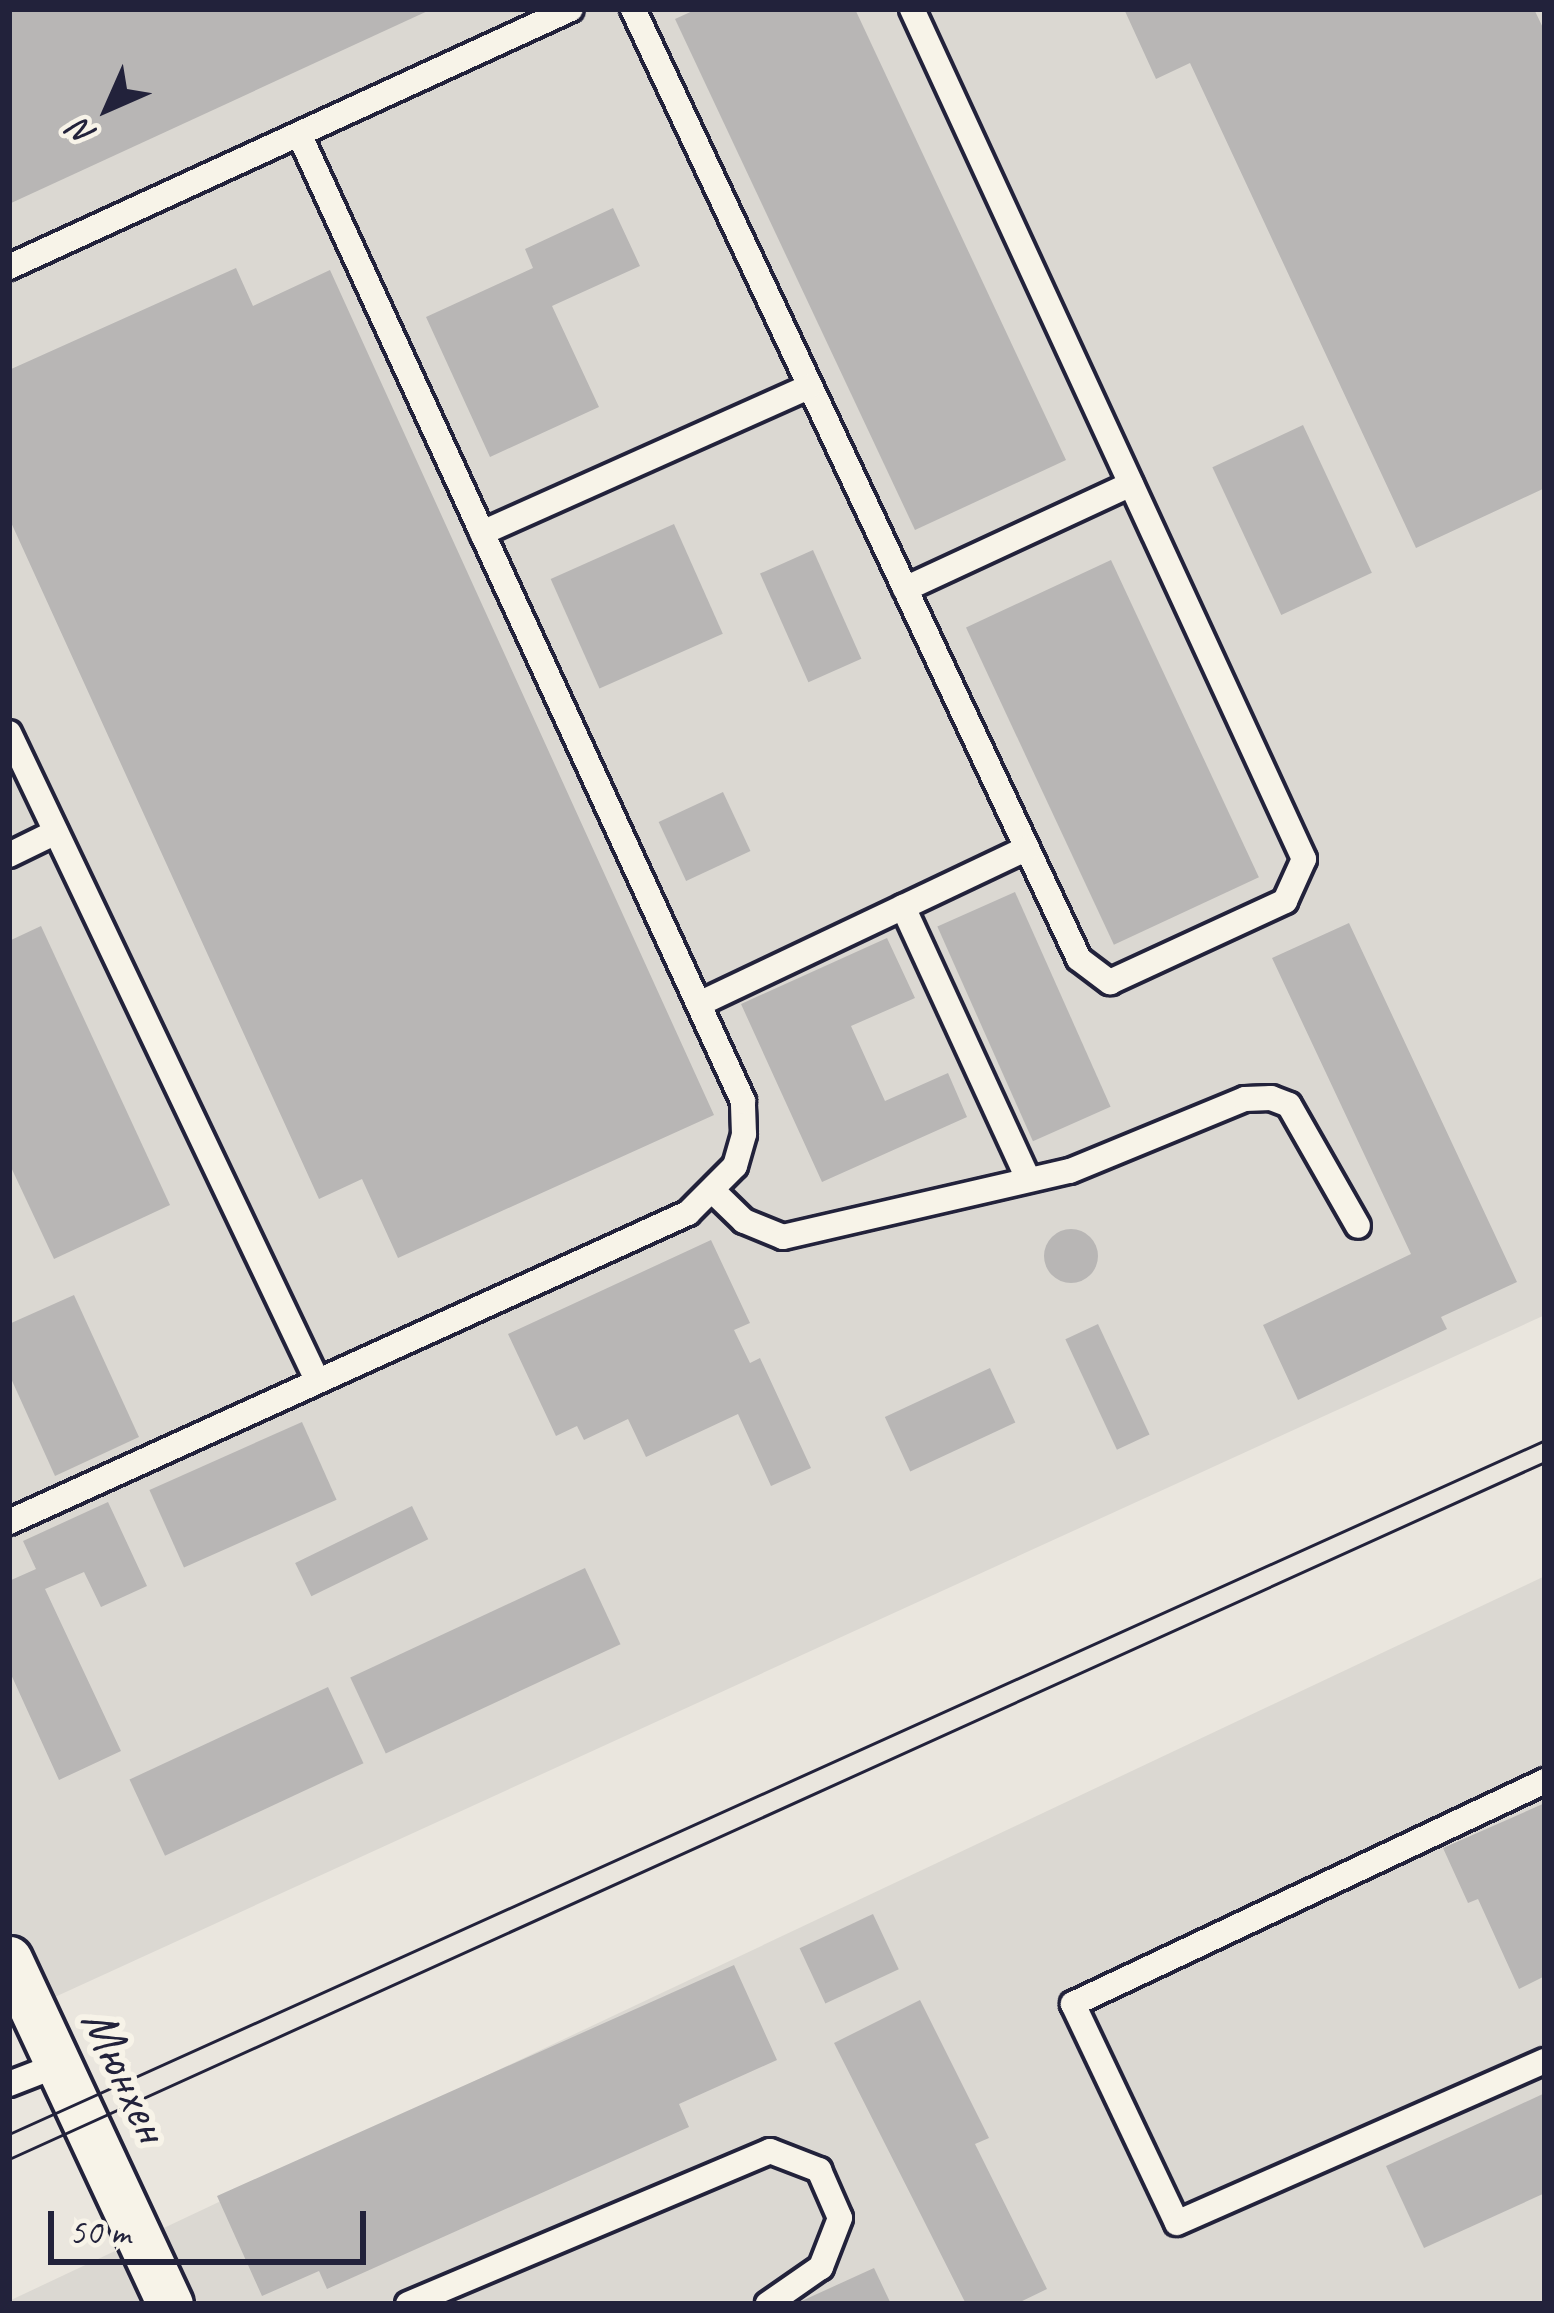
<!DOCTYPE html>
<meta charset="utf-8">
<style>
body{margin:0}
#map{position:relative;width:1554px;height:2313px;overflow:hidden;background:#eae6de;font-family:Caveat,sans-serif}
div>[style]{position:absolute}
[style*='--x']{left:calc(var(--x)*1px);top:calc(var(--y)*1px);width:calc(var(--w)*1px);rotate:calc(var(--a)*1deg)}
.built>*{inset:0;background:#dbd8d2}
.building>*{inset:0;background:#b8b6b5;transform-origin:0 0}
.round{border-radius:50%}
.roads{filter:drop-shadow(3px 0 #22223b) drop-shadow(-3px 0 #22223b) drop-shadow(0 3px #22223b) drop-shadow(0 -3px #22223b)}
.service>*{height:24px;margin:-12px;padding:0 12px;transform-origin:12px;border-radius:12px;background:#f7f3e8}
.minor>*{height:45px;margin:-22.5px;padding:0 22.5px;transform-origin:22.5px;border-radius:22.5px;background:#f7f3e8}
.tram>*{height:3px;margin:-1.5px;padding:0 1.5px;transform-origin:1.5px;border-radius:1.5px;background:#22223b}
span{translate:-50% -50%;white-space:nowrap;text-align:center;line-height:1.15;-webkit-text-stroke:12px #f7f3e8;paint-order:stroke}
.street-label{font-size:51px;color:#22223b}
.frame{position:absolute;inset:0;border:12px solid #22223b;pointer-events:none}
.north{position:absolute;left:48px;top:48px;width:120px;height:120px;-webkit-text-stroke:9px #f7f3e8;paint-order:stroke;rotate:225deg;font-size:33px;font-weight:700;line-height:48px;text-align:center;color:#22223b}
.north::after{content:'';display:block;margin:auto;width:42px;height:54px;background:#22223b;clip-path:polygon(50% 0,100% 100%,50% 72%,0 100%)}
.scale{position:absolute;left:48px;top:2211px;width:318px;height:54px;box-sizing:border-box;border:6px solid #22223b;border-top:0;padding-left:15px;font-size:36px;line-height:42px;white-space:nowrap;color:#22223b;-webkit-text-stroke:9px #f7f3e8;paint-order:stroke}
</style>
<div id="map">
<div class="built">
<div style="clip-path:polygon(9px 9px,1545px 9px,1545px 1315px,9px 2018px)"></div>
<div style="clip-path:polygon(1545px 1576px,1545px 2304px,9px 2304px,9px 2301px)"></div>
</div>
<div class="building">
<div style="clip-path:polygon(9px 9px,432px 9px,9px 204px)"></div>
<div style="clip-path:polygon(697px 9px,855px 9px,1066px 460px,915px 530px,675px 19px)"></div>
<div style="clip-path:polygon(1124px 9px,1534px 9px,1545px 32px,1545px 488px,1416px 548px,1190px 63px,1156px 79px)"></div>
<div style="clip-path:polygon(613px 208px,640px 266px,552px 306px,599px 407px,490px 457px,426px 317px,533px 268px,525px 249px)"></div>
<div style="clip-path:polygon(236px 268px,253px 306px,330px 270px,714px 1115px,398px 1258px,362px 1179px,319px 1199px,9px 518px,9px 370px)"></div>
<div style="left:1303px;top:425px;width:163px;height:100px;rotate:65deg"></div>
<div style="left:674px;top:524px;width:120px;height:135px;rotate:66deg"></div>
<div style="left:813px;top:550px;width:119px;height:58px;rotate:66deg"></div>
<div style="left:1111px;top:560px;width:350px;height:160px;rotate:65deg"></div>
<div style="left:723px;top:792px;width:65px;height:71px;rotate:65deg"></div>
<div style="left:1015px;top:892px;width:235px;height:85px;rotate:66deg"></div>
<div style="clip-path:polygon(1349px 923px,1517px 1282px,1441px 1317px,1447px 1329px,1298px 1400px,1263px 1325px,1411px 1254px,1272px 958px)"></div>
<div style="clip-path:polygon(41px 926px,170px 1205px,54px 1259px,9px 1163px,9px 941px)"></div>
<div style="clip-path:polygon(887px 938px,915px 998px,851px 1026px,885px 1101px,948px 1073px,967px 1117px,822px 1182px,741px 1004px)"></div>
<div class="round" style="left:1044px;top:1229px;width:54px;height:54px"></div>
<div style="clip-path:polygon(711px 1240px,750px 1323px,734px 1330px,750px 1363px,760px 1358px,811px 1468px,771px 1486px,738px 1414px,646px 1457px,628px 1419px,584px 1440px,577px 1426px,556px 1436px,508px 1334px)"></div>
<div style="clip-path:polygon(74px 1295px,139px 1437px,55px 1476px,9px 1374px,9px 1324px)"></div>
<div style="left:1098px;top:1324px;width:122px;height:36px;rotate:65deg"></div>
<div style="left:990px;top:1368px;width:60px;height:116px;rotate:65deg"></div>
<div style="left:302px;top:1422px;width:85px;height:167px;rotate:66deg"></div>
<div style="clip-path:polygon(108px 1502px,147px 1586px,101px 1607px,84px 1572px,45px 1589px,121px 1751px,59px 1780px,9px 1670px,9px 1581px,36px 1569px,23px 1541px)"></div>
<div style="left:412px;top:1506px;width:37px;height:130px;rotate:64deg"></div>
<div style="left:585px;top:1568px;width:84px;height:259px;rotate:65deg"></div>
<div style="left:328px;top:1687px;width:84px;height:219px;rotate:65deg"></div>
<div style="clip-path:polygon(1545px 1803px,1545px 1976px,1519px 1989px,1478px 1899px,1468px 1903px,1443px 1848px)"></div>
<div style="left:873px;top:1914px;width:61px;height:81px;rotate:65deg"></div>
<div style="clip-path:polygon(734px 1965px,777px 2060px,679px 2104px,689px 2127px,327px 2289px,319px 2271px,262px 2296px,217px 2196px)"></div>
<div style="clip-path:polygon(920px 2000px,989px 2138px,975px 2144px,1047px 2289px,1016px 2304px,966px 2304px,834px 2043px)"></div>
<div style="clip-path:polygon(1545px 2093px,1545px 2193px,1424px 2248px,1386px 2166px)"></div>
<div style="clip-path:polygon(874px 2268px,891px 2304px,795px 2304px)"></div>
</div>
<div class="roads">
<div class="service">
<div style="--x:633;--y:9;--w:1049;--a:64.85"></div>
<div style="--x:1079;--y:959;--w:39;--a:37"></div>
<div style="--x:1110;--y:982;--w:193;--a:-24.8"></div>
<div style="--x:1285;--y:901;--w:46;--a:-65.7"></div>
<div style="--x:1304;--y:859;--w:936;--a:-114.76"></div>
<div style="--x:9;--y:267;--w:618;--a:-24.66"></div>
<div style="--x:482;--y:533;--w:359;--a:-24.1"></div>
<div style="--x:905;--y:589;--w:249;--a:-24.9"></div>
<div style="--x:9;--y:733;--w:717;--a:64.54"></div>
<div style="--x:9;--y:855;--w:52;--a:-26.1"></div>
<div style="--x:903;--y:907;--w:296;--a:65.3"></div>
<div style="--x:699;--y:1004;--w:363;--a:-25.4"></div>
<div style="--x:715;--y:1193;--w:40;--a:44"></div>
<div style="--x:744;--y:1221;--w:42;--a:22.3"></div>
<div style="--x:783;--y:1237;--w:294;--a:-13"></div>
<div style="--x:1070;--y:1171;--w:189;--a:-22.4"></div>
<div style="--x:1245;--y:1099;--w:26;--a:-2"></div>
<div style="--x:1271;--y:1098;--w:19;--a:21"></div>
<div style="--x:1289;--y:1105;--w:139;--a:60.3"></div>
<div style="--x:9;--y:1522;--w:746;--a:-24.47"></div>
<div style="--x:688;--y:1213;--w:66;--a:-45"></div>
<div style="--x:735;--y:1166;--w:33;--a:-74"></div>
<div style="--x:744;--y:1134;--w:33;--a:-92"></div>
<div style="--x:743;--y:1101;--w:1064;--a:-114.66"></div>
<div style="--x:1545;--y:1781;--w:522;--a:154.71"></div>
<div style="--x:1073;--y:2004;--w:242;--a:64.6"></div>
<div style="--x:1177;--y:2223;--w:402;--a:-23.8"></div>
<div style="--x:9;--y:2084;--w:53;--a:-21.2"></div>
<div style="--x:408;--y:2304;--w:393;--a:-22.9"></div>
<div style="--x:770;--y:2151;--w:53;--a:21.2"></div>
<div style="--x:819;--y:2170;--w:52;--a:66.4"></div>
<div style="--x:840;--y:2218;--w:53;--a:111.2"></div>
<div style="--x:821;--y:2267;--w:65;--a:145.1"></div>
</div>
<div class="minor">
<div style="--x:9;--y:1959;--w:381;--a:65"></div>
</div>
</div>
<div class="tram">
<div style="--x:9;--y:2134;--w:1686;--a:-24.31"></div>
<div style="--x:9;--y:2159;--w:1687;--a:-24.41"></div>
</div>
<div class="street-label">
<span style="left:126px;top:2075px;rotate:65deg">Мюнхен</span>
</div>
<div class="frame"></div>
<div class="north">N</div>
<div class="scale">50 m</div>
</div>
